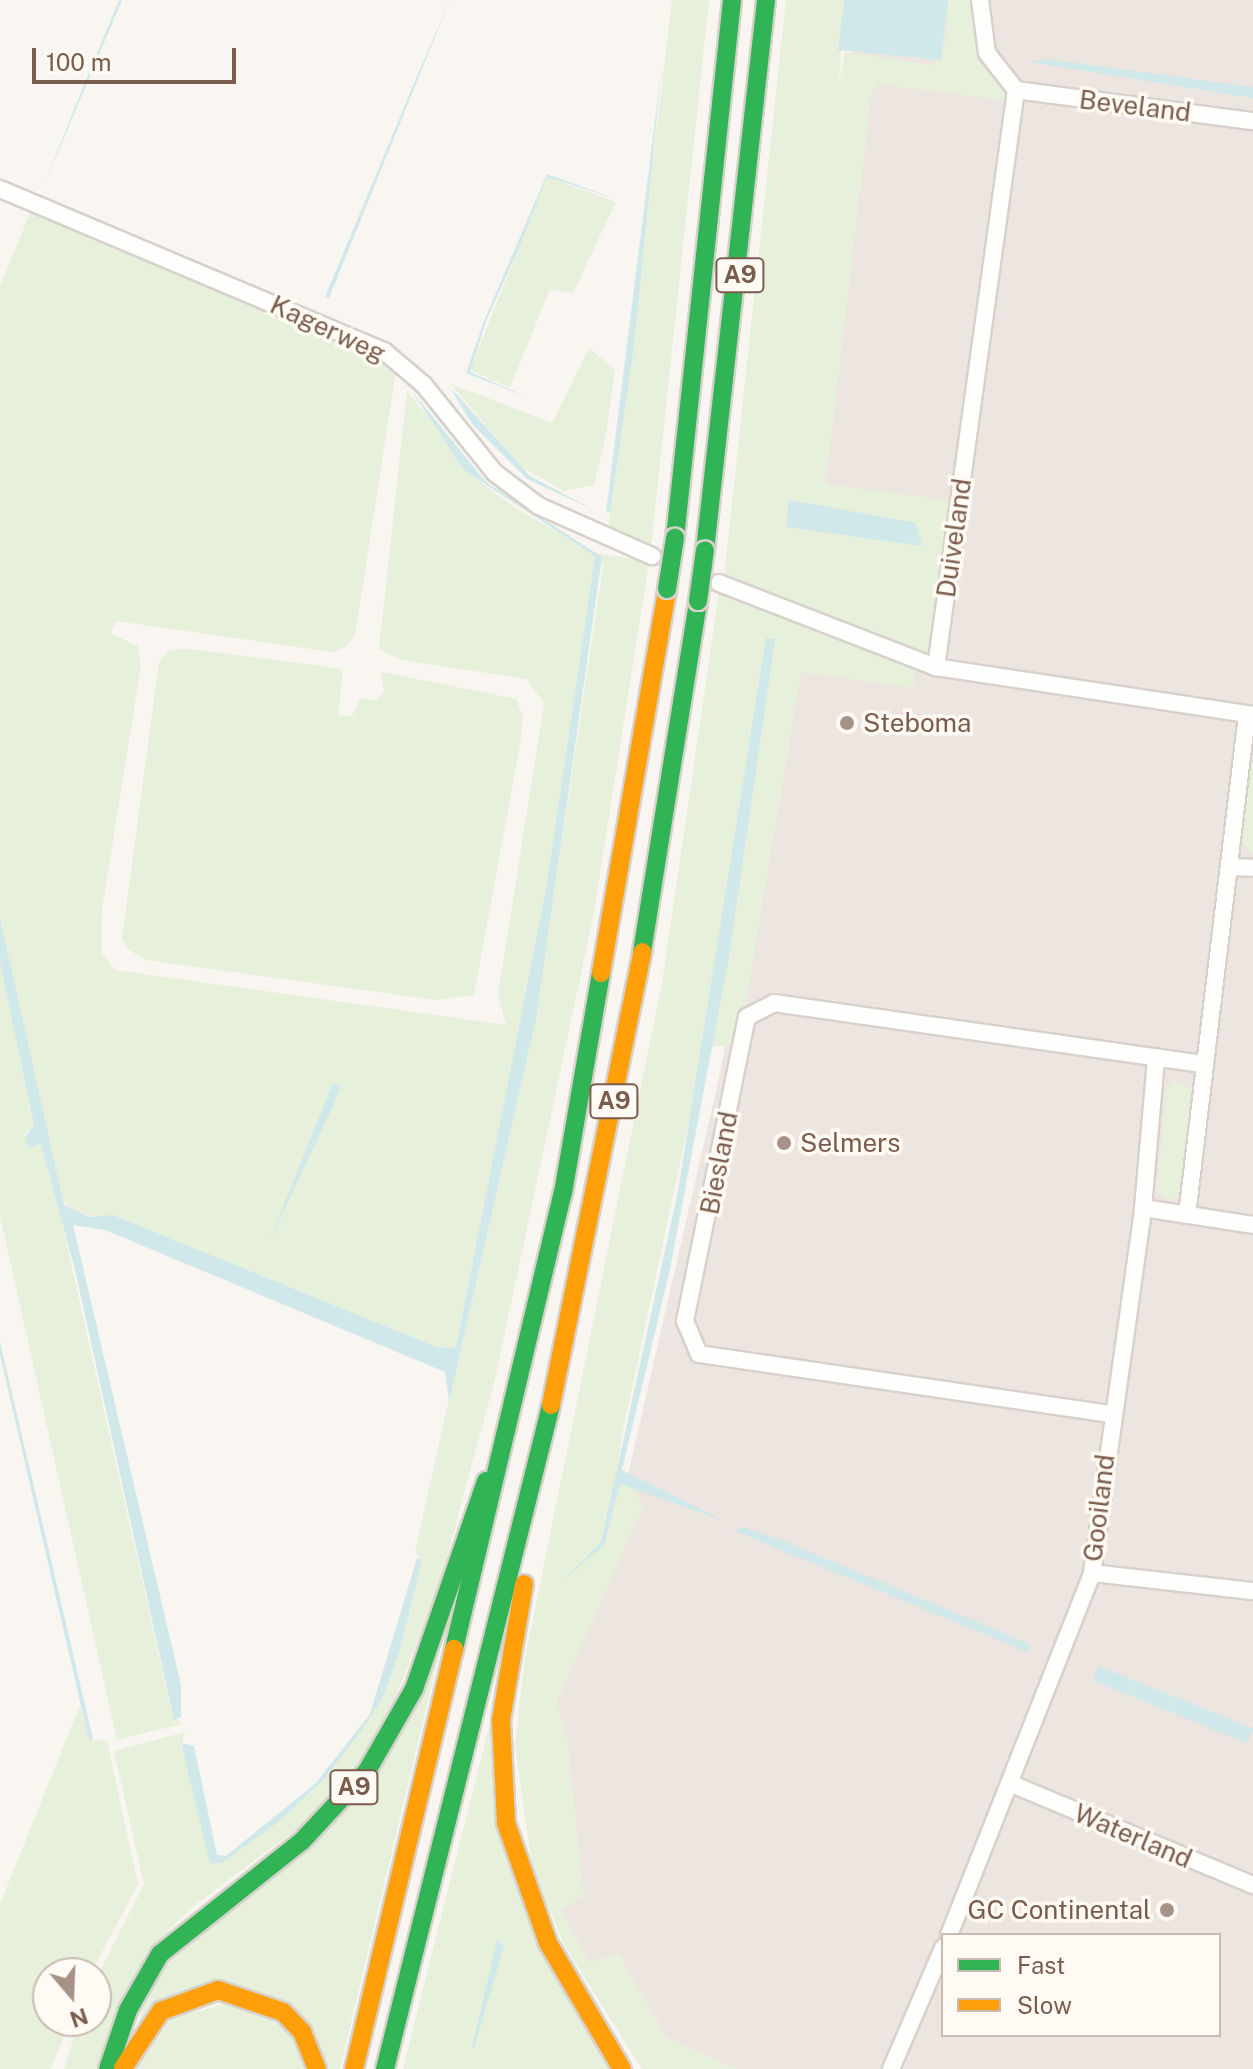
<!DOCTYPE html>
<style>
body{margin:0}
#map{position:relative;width:1253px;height:2069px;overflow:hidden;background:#f9f5f0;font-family:"Public Sans",sans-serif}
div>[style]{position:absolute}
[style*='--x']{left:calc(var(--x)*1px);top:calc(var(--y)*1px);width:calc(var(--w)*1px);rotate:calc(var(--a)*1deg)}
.industrial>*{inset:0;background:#ede5e0}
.green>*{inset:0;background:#e7f0db}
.water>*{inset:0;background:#d0e8ea;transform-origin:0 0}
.roads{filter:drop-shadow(2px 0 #d7d1cb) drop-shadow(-2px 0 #d7d1cb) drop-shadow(0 2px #d7d1cb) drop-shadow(0 -2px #d7d1cb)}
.street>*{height:16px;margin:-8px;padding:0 8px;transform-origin:8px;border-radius:8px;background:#fefefd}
.fast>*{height:18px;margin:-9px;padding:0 9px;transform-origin:9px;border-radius:9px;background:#30b455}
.slow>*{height:18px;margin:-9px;padding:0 9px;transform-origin:9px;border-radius:9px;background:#ff9f0a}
.bridges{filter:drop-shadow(2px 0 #dad1cc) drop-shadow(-2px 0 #dad1cc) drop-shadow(0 2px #dad1cc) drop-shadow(0 -2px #dad1cc)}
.fast-bridge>*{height:18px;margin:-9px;padding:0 9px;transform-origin:9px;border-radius:9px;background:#30b455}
.dots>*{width:22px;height:22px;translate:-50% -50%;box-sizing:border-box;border:4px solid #fffaf3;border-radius:50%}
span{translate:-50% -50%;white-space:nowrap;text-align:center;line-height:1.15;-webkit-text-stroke:7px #fffaf3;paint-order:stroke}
.shield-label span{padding:2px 6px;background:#fffaf3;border:2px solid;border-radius:6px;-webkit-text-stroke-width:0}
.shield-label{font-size:24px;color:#7a5c4d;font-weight:700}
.street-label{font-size:26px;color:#7a5c4d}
.poi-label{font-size:26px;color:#7a5c4d}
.left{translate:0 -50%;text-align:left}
.right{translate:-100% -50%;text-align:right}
.legend{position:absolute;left:941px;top:1933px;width:280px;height:104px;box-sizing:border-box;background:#fffaf3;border:2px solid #cabbb1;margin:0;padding:10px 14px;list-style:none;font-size:24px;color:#7a5c4d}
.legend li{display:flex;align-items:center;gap:16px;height:40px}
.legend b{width:40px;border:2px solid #cabbb1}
.north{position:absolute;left:32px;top:1957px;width:80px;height:80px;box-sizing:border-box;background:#fffaf3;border:2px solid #cabbb1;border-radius:50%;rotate:161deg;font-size:22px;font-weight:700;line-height:32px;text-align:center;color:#7a5c4d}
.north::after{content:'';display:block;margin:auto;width:28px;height:36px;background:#a69286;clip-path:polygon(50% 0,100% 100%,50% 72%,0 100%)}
.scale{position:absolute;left:32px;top:48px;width:204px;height:36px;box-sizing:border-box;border:4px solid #7a5c4d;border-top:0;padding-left:10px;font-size:24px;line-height:28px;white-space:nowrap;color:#7a5c4d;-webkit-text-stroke:6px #fffaf3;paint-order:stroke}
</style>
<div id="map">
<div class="industrial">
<div style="clip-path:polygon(evenodd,869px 0,1253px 0,1253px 2069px,737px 2069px,667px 2038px,618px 1954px,590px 1963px,560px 1909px,578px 1837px,557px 1702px,609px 1558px,721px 1069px,796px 640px,791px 562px,857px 11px,869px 0,943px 1935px,1219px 1935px,1219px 2035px,943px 2035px,943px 1935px)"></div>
</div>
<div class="green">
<div style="clip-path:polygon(672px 0,709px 0,651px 548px,608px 531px)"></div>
<div style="clip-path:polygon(786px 0,844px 0,839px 83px,845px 52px,934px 65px,944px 48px,948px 0,974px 0,977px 38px,1009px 101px,879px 84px,872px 90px,826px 484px,959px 502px,931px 652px,911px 654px,724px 578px)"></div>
<div style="clip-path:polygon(547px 177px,616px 202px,573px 293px,550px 289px,510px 388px,470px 370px)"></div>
<div style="clip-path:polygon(30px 213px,318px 327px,396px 371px,355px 636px,346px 647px,332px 652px,116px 621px,110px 633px,138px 646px,141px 665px,102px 910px,101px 952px,115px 970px,506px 1025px,498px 995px,544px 704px,527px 679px,401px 660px,379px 649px,407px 391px,483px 484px,517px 509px,593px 552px,649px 562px,594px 912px,495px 1379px,439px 1586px,383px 1730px,321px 1811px,191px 1908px,146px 1953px,98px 2069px,64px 2069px,79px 2021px,96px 2021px,96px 1979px,144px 1884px,114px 1751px,185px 1732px,181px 1746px,214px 1866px,281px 1820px,325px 1778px,382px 1699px,399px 1654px,420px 1558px,415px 1552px,534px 1028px,603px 566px,595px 556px,546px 889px,456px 1347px,439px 1348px,113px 1215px,103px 1219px,70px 1209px,60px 1196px,0 918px,0 287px)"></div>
<div style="clip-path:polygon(589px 348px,615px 370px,606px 435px,594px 485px,564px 491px,520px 466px,451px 384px,552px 423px)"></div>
<div style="clip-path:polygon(719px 593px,915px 669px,913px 688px,801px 672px,744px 1019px,736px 1046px,705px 1046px,622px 1435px,617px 1470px,644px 1505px,557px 1702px,568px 1741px,584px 1896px,560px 1910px,590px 1962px,618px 1954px,667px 2038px,737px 2069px,642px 2069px,564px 1945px,532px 1866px,515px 1746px,525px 1658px,662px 983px)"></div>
<div style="clip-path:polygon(191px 649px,343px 669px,338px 715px,352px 716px,360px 698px,376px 700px,384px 692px,381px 672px,516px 699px,523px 716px,520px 745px,474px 995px,436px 1000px,145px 960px,128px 949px,122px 939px,159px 662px,170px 650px)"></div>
<div style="clip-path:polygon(1253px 748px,1253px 854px,1240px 840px)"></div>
<div style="clip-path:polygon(0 963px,34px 1126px,24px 1134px,27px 1147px,41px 1144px,60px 1214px,172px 1714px,182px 1724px,117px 1740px,0 1216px)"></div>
<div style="clip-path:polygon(1174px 1079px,1196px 1092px,1182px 1196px,1168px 1200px,1156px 1190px,1167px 1089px)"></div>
<div style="clip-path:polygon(446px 1625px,340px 2069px,322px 2069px,240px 1987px,134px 2037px,154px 1976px,305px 1847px)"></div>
<div style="clip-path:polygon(495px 1703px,496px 1803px,617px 2069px,403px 2069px)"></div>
<div style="clip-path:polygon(80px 1705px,89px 1740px,107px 1741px,138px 1884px,91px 1973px,48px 1973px,48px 2021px,71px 2021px,50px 2069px,0 2069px,0 1904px)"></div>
<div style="clip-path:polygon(229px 2003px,262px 2012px,290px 2035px,305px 2069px,136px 2069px,172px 2018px)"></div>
</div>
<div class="water">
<div style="clip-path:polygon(119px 0,122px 0,45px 183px,73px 112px)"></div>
<div style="clip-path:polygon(450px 0,329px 298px,325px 297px,415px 81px)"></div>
<div style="clip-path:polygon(844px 0,948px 0,941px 60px,838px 50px)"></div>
<div style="clip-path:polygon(1046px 59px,1253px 87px,1253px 98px,1029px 62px)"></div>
<div style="clip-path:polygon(662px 65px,634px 345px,610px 512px,606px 513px)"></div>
<div style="clip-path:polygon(547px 174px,616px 199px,547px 177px,519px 248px,486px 321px,470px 372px,534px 400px,466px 373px,484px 321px)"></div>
<div style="clip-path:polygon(450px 387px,530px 476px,596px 511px,527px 479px,472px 424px)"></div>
<div style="clip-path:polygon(411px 390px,486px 482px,602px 557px,536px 1019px,415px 1552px,449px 1400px,445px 1372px,105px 1230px,73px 1225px,181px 1685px,181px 1717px,174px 1720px,76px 1274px,41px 1144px,28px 1148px,25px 1137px,34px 1125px,0 963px,0 918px,64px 1205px,90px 1217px,113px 1215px,439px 1348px,456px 1347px,546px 889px,595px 556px,464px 470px)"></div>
<div style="clip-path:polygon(789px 500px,916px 523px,922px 546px,786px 527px)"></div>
<div style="clip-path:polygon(766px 638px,775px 639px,729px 957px,670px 1269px,622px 1470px,729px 1523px,620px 1484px,604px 1545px,564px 1580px,601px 1542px,678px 1191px)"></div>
<div style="clip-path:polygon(333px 1083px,340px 1087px,334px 1104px,269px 1242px)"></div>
<div style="clip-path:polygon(0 1342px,93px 1739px,89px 1740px,0 1355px)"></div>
<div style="clip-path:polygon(743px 1527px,786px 1542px,1030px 1644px,1027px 1652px,735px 1531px)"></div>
<div style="clip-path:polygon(417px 1558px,422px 1560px,399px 1654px,382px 1699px,358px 1735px,325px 1778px,281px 1820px,222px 1863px,210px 1864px,181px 1743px,194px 1746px,217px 1855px,226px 1856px,315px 1784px,370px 1714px)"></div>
<div style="left:1099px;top:1666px;width:166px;height:16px;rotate:22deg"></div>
<div style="clip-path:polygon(497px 1940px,504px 1946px,474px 2049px,472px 2048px)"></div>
</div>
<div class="roads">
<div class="street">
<div style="--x:980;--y:0;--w:53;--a:82.5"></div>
<div style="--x:987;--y:53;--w:47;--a:51.9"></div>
<div style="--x:1016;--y:90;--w:583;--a:97.89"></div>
<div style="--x:936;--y:667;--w:321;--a:8.6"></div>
<div style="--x:1016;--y:90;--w:239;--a:7.5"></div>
<div style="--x:0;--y:189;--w:417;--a:22.9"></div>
<div style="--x:384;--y:351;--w:52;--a:40.4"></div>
<div style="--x:424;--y:385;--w:113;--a:51.1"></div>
<div style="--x:495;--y:473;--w:55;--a:36.9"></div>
<div style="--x:539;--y:506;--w:124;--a:23.9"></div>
<div style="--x:719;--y:583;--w:233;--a:21.2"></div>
<div style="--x:1229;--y:867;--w:24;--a:2"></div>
<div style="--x:1143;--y:1208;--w:111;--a:8.8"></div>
<div style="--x:1187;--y:1215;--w:504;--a:-83.16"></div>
<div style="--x:1110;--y:1414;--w:415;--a:-171.7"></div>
<div style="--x:699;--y:1354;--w:36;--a:-113"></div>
<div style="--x:685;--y:1321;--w:310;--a:-78.5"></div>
<div style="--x:747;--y:1017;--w:30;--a:-27"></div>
<div style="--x:774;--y:1003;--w:431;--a:8.1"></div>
<div style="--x:1092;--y:1573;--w:162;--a:6.4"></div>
<div style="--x:1014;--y:1785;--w:259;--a:22.7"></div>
<div style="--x:949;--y:1935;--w:389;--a:-68.4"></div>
<div style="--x:1092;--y:1573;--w:369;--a:-82"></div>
<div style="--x:1143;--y:1208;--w:151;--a:-85"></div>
<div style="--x:891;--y:2069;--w:132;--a:-66.7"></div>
</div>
<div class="fast">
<div style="--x:675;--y:538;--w:541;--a:-83.95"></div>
<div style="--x:705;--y:550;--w:553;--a:-83.67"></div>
<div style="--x:642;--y:952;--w:355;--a:-80.9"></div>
<div style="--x:454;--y:1649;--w:469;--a:-76.6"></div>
<div style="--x:563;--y:1193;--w:223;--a:-80.2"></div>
<div style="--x:108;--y:2069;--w:62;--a:-71.3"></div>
<div style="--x:128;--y:2010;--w:64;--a:-60.3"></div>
<div style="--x:160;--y:1954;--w:181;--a:-38.5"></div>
<div style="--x:302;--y:1841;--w:96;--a:-47.1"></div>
<div style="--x:367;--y:1771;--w:95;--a:-60.2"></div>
<div style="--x:414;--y:1689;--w:220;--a:-70.9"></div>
<div style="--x:385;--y:2069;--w:684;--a:-75.96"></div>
</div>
<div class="slow">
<div style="--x:601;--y:973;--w:390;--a:-80.2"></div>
<div style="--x:551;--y:1405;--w:462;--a:-78.6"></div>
<div style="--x:524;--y:1584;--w:138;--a:99.6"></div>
<div style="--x:501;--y:1720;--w:103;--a:87.2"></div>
<div style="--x:506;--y:1823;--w:127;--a:70.7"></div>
<div style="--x:548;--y:1943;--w:146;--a:59.6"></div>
<div style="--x:123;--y:2068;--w:69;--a:-56.3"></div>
<div style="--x:161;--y:2011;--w:61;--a:-20.2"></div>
<div style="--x:218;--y:1990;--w:69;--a:18.7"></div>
<div style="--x:283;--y:2012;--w:28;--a:46"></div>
<div style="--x:302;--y:2032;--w:40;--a:68"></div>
<div style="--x:354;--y:2069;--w:432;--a:-76.6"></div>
</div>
</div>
<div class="bridges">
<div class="fast-bridge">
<div style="--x:667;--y:589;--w:52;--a:-81.1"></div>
<div style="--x:698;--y:601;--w:51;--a:-82.2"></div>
</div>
</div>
<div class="dots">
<div style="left:847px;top:723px;background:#a69286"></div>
<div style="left:784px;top:1143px;background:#a69286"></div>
<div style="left:1167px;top:1910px;background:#a69286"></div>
</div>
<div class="shield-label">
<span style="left:740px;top:275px">A9</span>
<span style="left:614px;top:1101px">A9</span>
<span style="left:354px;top:1787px">A9</span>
</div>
<div class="street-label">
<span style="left:1135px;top:106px;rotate:7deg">Beveland</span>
<span style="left:328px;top:329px;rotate:25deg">Kagerweg</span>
<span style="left:954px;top:538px;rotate:-82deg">Duiveland</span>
<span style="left:719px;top:1163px;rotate:-79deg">Biesland</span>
<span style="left:1099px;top:1508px;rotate:-83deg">Gooiland</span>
<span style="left:1133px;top:1836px;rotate:23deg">Waterland</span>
</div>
<div class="poi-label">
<span class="left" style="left:863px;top:723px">Steboma</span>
<span class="left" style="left:800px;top:1143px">Selmers</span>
<span class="right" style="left:1151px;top:1910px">GC Continental</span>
</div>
<ul class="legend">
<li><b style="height:10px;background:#30b455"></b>Fast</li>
<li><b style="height:10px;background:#ff9f0a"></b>Slow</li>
</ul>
<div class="north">N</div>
<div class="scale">100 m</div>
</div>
